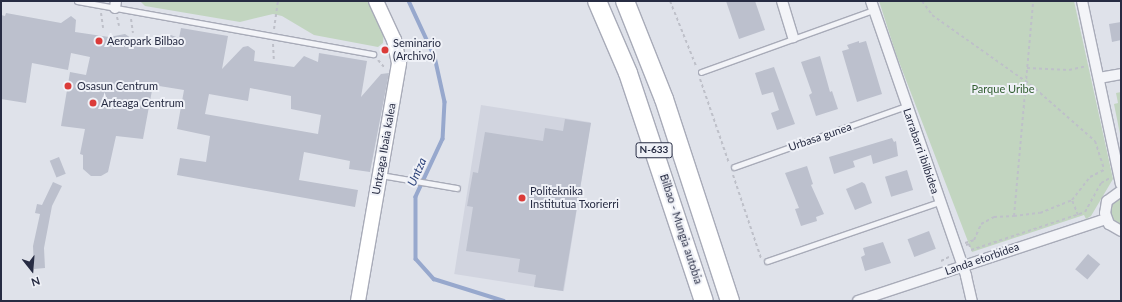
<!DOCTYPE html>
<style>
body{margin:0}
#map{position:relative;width:1122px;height:302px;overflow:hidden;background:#dfe2ea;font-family:Lato,sans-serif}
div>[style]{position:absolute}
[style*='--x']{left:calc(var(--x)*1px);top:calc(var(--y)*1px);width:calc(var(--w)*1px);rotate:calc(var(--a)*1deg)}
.built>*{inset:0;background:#d1d4df;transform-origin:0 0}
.green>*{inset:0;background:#c2d5c0}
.stream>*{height:3.5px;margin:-1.75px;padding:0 1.75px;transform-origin:1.75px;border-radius:1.75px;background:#97a8cd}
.building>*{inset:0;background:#bcc0cd;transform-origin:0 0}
.path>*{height:2px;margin-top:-1px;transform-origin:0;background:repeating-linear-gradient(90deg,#bec0c9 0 3px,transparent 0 6px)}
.roads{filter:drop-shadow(1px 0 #a8abb8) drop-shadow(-1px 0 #a8abb8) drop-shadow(0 1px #a8abb8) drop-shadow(0 -1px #a8abb8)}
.lane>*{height:5px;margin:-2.5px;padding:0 2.5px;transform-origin:2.5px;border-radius:2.5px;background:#f3f4f8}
.street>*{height:10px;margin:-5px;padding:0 5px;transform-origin:5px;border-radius:5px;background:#f3f4f8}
.secondary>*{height:14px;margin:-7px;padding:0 7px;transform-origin:7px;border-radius:7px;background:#fff}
.highway>*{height:18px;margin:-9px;padding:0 9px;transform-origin:9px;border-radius:9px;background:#fff}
.dots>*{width:11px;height:11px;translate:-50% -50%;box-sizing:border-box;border:2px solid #eff1f7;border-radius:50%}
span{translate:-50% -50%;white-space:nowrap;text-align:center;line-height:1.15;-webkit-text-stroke:4px #eff1f7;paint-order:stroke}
.shield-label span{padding:1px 3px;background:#eff1f7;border:1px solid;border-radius:3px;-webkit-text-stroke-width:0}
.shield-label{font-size:10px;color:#272c43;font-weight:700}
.poi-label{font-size:11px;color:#272c43}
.left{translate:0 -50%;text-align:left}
.park-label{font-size:11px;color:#346033}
.street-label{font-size:11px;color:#272c43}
.water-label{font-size:12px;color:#2d437b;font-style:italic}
.frame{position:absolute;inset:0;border:2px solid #272c43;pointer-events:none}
.north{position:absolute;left:12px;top:250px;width:40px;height:40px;-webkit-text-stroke:3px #eff1f7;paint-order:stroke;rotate:163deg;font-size:11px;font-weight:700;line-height:16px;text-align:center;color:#272c43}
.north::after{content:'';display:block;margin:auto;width:14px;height:18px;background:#272c43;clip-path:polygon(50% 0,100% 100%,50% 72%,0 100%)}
</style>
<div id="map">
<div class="built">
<div style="left:481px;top:105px;width:111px;height:171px;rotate:9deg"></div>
</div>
<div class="green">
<div style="clip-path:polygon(140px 1px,369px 1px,384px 30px,383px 43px,378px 47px,314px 35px,282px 16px,273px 14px,240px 22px,145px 6px)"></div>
<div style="clip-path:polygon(879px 1px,1074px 1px,1113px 179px,1091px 216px,1086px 219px,1084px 215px,972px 252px,896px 54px)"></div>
<div style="clip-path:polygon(1121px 92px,1121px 139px,1114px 104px,1118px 103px,1116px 93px)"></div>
<div style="clip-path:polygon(1121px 198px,1121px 226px,1112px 219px,1110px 209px,1115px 201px)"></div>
</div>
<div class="stream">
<div style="--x:409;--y:1;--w:62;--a:65.1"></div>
<div style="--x:435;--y:57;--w:46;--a:77.5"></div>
<div style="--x:445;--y:102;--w:37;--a:93"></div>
<div style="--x:443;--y:139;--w:64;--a:115"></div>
<div style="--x:416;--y:197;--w:62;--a:90"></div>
<div style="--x:416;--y:259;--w:27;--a:48"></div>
<div style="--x:434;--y:279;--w:73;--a:17.4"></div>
</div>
<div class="building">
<div style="clip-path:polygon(726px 1px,755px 1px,765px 30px,739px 39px)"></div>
<div style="clip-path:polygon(evenodd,6px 13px,61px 23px,71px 16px,76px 20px,75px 32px,109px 37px,125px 34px,140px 44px,160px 49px,163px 36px,168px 34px,179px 38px,181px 28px,228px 36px,222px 69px,243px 47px,248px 46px,255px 51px,254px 61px,294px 67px,304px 56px,318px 62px,319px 53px,367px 61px,361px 97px,381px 74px,389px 73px,370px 172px,349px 169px,350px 161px,304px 152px,299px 180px,358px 190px,355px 207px,177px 175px,180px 158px,206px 162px,210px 136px,177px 129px,184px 90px,153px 85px,143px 139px,116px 136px,108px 172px,101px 176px,91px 176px,83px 169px,83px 155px,80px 154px,85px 129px,61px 126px,70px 72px,86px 75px,90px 57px,71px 53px,68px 70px,32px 63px,26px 103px,1px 99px,1px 15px,5px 16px,6px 13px,250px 88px,291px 96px,291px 109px,321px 115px,318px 134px,205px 114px,209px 94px,248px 101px,250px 88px)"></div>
<div style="clip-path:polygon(1121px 22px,1121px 40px,1112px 42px,1109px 24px)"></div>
<div style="clip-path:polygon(859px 41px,859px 43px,866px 41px,882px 94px,857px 102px,842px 51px,849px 49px,847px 45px)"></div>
<div style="clip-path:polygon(820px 56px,830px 92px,832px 91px,838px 109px,816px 116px,809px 95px,812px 93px,801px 62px)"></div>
<div style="clip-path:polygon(774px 67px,795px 124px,777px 130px,771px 113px,779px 110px,773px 92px,762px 95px,755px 73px)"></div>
<div style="clip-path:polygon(565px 119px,591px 123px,563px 291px,534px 287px,536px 275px,518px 272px,520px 259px,466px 251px,473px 207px,467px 206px,473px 172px,478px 173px,485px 132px,543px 141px,545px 128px,563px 131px)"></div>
<div style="clip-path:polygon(892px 138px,894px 142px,896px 141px,898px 156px,873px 164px,871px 155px,853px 161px,855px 167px,834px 174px,829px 157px)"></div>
<div style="left:59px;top:157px;width:18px;height:10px;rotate:68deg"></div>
<div style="clip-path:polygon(807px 166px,813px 184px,811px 185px,824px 214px,816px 217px,817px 221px,801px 226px,795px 209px,799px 208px,785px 173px)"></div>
<div style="left:907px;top:170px;width:21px;height:23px;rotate:73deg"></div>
<div style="clip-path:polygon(53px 182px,62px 186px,52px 206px,44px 248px,45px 268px,34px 269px,33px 246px,40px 214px,35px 213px,37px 204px,42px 205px)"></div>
<div style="clip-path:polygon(862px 182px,865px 184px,872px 203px,855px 210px,846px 189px)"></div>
<div style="left:929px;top:231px;width:19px;height:23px;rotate:69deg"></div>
<div style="clip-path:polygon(883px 242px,891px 263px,865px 271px,861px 257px,865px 255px,863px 248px)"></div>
<div style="left:1088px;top:254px;width:16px;height:20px;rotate:40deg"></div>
</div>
<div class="path">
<div style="--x:670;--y:1;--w:70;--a:68.2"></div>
<div style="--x:922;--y:1;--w:17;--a:54"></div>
<div style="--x:932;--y:15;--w:121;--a:35.3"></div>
<div style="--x:1031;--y:85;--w:85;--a:41.2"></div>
<div style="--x:1095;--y:141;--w:29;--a:72"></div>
<div style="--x:101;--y:13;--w:15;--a:82"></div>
<div style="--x:117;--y:17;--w:9;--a:77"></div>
<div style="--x:131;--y:19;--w:14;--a:82"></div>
<div style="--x:274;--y:29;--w:28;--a:-82"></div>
<div style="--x:273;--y:44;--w:18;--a:87"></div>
<div style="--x:378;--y:60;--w:11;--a:49"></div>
<div style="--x:1027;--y:68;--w:42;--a:2.7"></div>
<div style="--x:1069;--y:70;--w:17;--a:-13"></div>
<div style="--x:700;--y:79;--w:89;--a:71"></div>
<div style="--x:733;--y:175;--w:88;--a:71.4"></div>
<div style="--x:1078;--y:215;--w:16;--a:-112"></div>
<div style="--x:1072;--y:200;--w:29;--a:-52"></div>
<div style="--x:1090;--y:177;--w:16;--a:-27"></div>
<div style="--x:1014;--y:216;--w:26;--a:-7"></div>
<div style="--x:1040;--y:213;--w:35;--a:-22"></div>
<div style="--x:965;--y:243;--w:9;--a:-18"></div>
<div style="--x:974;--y:240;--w:17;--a:-66"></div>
<div style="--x:981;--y:224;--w:15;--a:-28"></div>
<div style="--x:994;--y:217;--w:20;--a:-3"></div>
<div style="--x:1014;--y:216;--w:216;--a:-84.9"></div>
<div style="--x:966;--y:245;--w:3;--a:-18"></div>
<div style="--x:969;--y:244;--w:6;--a:72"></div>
<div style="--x:971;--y:250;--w:120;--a:-18.4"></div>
<div style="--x:1085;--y:212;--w:33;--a:-61"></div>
<div style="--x:1101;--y:183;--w:10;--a:-29"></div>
<div style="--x:941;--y:261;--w:9;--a:-27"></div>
</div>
<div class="roads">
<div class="lane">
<div style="--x:77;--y:1;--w:301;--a:10.2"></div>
<div style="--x:701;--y:72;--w:183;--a:-19.8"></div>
<div style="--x:734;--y:167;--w:182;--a:-19.5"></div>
<div style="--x:380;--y:175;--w:78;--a:9.6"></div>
<div style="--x:767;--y:261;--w:182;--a:-18.9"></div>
</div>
<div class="street">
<div style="--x:782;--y:1;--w:38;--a:73"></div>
<div style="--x:871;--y:1;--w:291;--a:70.9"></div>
<div style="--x:966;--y:276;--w:26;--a:77"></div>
<div style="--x:1082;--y:1;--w:187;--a:78"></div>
<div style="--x:115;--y:8;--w:7;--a:-82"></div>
<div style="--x:1099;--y:78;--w:22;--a:-10"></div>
<div style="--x:1121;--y:191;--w:17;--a:144"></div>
<div style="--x:1107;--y:201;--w:12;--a:99"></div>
<div style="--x:1105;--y:213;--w:12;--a:70"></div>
<div style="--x:1109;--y:224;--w:14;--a:30"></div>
<div style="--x:858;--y:301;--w:261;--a:-18.3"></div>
</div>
<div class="secondary">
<div style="--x:358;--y:301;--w:242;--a:-80.2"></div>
<div style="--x:399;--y:63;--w:24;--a:-102"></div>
<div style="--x:394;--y:40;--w:43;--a:-114.8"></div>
</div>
<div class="highway">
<div style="--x:597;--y:1;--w:78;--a:66.7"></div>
<div style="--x:628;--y:73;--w:240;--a:71.6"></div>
<div style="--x:625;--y:1;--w:105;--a:68.3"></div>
<div style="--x:664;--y:99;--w:213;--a:71.9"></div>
</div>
</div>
<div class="dots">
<div style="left:99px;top:41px;background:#db3b39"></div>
<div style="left:385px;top:50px;background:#db3b39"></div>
<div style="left:68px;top:86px;background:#db3b39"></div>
<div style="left:93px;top:103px;background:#db3b39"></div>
<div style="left:522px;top:198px;background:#db3b39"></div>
</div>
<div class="shield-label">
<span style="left:654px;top:150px">N-633</span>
</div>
<div class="poi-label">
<span class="left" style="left:107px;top:41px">Aeropark Bilbao</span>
<span class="left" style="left:393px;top:50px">Seminario<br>(Archivo)</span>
<span class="left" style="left:77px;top:86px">Osasun Centrum</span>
<span class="left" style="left:101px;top:103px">Arteaga Centrum</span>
<span class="left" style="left:530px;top:198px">Politeknika<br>Institutua Txorierri</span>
</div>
<div class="park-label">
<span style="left:1003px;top:89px">Parque Uribe</span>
</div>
<div class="street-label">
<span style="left:820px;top:137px;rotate:-19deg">Urbasa gunea</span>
<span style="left:384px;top:149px;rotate:-80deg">Untzaga Ibaia kalea</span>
<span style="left:921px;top:151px;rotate:71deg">Larrabarri ibilbidea</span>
<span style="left:681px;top:229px;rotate:72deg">Bilbao - Mungia autobia</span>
<span style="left:982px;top:259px;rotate:-19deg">Landa etorbidea</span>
</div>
<div class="water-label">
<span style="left:417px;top:172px;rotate:-66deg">Untza</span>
</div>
<div class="frame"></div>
<div class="north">N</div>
</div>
